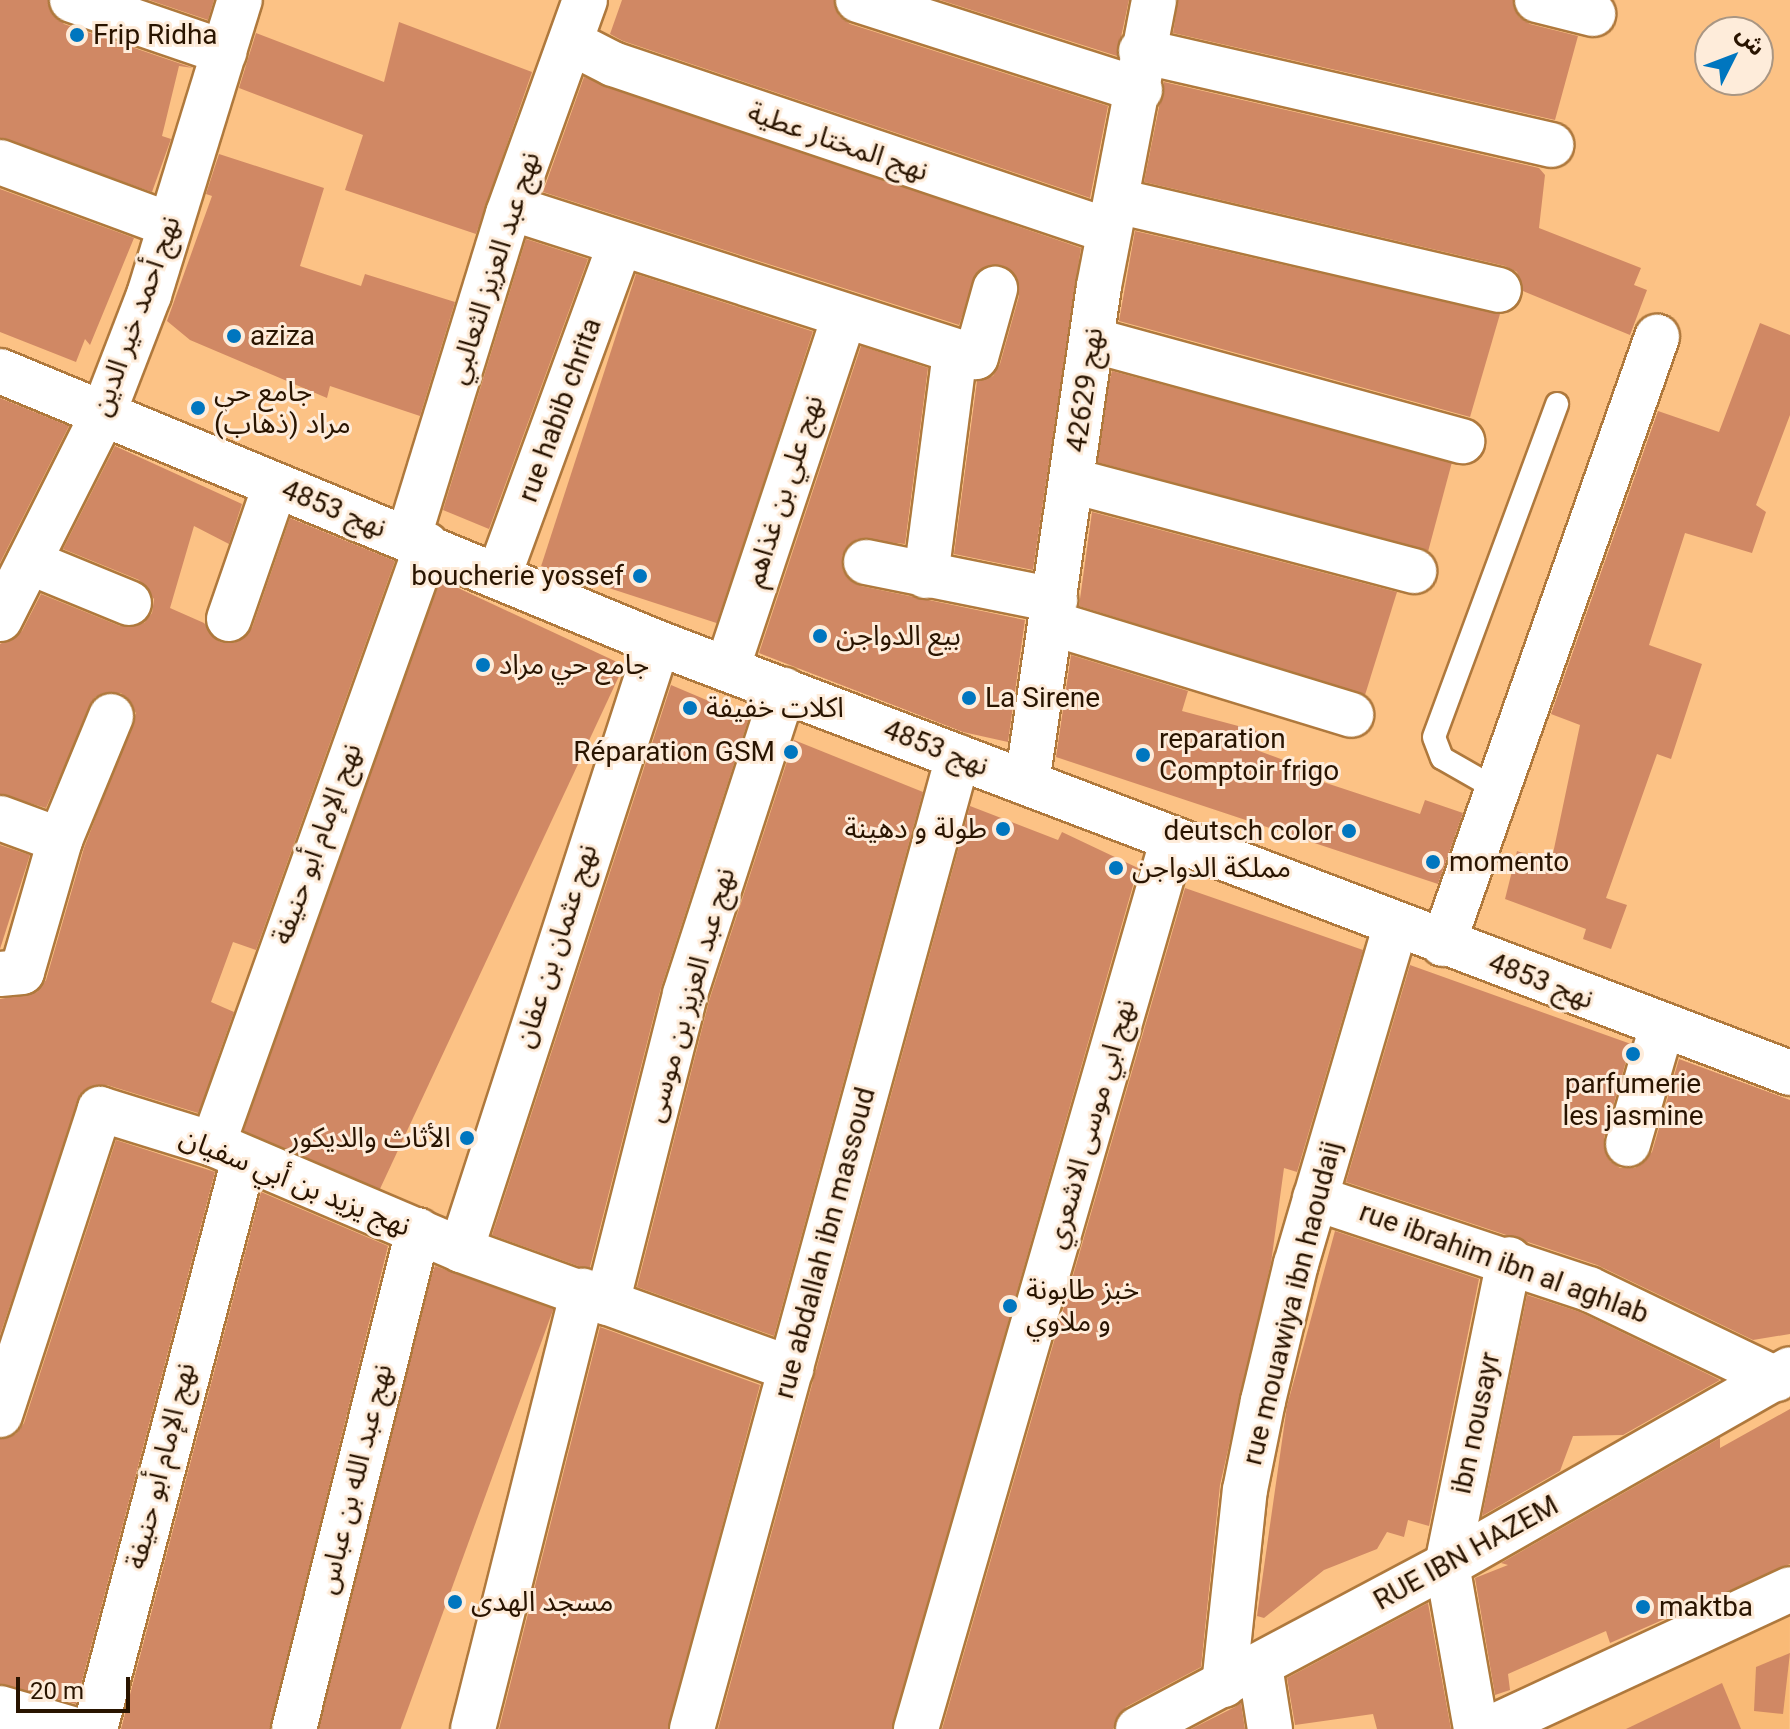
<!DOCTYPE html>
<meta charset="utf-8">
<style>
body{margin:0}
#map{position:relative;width:1790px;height:1729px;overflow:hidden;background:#fcc285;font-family:Roboto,"Noto Sans Arabic",sans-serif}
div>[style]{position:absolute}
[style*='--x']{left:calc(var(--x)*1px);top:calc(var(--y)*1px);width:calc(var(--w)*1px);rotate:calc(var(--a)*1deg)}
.built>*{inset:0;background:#f9ba76}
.building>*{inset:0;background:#d08864;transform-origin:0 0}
.roads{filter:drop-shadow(2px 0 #af793d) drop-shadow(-2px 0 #af793d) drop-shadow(0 2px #af793d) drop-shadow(0 -2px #af793d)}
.lane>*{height:22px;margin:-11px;padding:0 11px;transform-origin:11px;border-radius:11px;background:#fff}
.street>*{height:44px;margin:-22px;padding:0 22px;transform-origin:22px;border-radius:22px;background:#fff}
.secondary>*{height:44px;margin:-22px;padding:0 22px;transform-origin:22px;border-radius:22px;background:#fff}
.dots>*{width:22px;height:22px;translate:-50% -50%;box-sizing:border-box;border:4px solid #feecda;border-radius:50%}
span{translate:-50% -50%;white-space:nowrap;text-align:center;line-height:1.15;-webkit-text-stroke:6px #feecda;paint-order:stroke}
.poi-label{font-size:28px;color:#291400}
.left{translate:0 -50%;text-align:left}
.right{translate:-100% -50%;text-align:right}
.street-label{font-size:28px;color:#291400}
.north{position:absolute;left:1694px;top:16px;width:80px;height:80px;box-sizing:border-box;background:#feecda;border:2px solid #a99683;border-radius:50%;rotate:48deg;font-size:22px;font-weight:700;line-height:32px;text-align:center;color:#291400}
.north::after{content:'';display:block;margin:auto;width:28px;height:36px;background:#0076bf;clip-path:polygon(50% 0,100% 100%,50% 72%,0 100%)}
.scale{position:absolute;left:16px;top:1677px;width:114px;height:36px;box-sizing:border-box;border:4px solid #291400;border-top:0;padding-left:10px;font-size:24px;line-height:28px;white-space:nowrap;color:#291400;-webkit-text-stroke:6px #feecda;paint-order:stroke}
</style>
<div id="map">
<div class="built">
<div style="clip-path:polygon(1790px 1595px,1789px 1729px,1501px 1729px)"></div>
</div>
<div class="building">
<div style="clip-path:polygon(0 0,48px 0,64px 24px,193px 68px,179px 66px,162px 136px,171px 139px,152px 192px,0 138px)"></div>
<div style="clip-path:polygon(149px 0,214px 0,208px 20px)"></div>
<div style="clip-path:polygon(622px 0,834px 0,839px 16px,850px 24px,1108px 106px,1090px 198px,623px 41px,610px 34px)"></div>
<div style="clip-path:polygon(940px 0,1129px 0,1117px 56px)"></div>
<div style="clip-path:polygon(1178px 0,1513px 0,1519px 17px,1530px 24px,1578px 36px,1555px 120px,1173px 33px)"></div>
<div style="clip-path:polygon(399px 22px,532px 72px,476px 234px,345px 190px,363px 135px,239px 88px,256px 33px,384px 82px)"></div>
<div style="clip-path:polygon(584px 77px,1081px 248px,1033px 570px,954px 554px,977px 381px,993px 376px,1000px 364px,1019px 296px,1013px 272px,1001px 265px,978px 271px,959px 325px,543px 192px)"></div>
<div style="clip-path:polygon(1164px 82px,1539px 168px,1545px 175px,1539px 228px,1641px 268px,1634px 285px,1647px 290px,1630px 335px,1523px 291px,1517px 272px,1505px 266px,1144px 182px)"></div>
<div style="clip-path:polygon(219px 154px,324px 188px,300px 266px,361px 286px,365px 274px,455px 302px,420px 416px,330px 386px,327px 398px,190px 340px,167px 321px,212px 196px,206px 194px)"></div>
<div style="clip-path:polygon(0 189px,134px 238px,90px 345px,85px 339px,76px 362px,0 332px)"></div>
<div style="clip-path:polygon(1135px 231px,1500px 314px,1470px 417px,1119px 321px)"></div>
<div style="clip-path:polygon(526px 239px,588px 259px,489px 529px,443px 510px)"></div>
<div style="left:636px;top:274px;width:186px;height:307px;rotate:18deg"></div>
<div style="clip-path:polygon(1760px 323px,1790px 335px,1790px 415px,1756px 505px,1766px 512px,1752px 553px,1685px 533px,1649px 645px,1702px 664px,1671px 759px,1657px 754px,1606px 898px,1627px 905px,1611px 949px,1583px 939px,1586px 929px,1505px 899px,1517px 851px,1551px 863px,1580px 725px,1551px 714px,1658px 411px,1719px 432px)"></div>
<div style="clip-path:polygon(861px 346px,928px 368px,905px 544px,857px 539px,842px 556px,843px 571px,861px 586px,1025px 620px,1008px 742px,963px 732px,759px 653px)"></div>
<div style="left:1112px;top:371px;width:352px;height:92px;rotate:15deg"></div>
<div style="clip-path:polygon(0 398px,69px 426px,0 563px)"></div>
<div style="clip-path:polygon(115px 446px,242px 504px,229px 544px,194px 526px,170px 608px,204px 623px,220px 642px,234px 643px,252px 628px,290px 518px,395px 561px,256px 950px,233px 942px,211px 1002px,234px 1012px,198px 1113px,107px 1085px,83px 1091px,0 1335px,0 999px,37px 992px,46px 980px,84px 848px,136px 713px,121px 693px,95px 697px,46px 808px,0 794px,0 644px,22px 631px,41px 594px,120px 626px,144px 623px,152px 613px,154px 599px,139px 580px,63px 549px)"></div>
<div style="clip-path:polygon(1092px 512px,1397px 592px,1365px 695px,1079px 606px)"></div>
<div style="left:441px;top:580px;width:202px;height:584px;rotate:25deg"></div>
<div style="clip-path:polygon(1071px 655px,1188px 691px,1182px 711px,1257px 731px,1251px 748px,1319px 773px,1317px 780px,1420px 814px,1425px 800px,1463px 813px,1438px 884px,1056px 757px)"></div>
<div style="clip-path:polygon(671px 685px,749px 718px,661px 988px,590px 1267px,581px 1267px,492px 1235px)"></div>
<div style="clip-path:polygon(794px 740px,923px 792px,774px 1336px,637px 1287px,709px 1001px)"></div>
<div style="clip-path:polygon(970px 806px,1058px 840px,1062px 832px,1138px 868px,892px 1729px,718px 1729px)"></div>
<div style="clip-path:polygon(0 845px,30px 855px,0 949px)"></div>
<div style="clip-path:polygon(1185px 888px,1363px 950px,1297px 1172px,1284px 1168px,1271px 1263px,1220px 1485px,1201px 1667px,1126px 1707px,1113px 1729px,942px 1729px)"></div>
<div style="clip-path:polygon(1410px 965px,1631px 1044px,1604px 1138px,1610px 1161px,1620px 1168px,1635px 1168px,1652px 1152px,1679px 1059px,1790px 1100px,1790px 1334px,1753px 1340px,1597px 1265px,1346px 1182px)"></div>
<div style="clip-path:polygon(116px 1140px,215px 1172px,76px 1704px,0 1684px,0 1439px,16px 1434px,24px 1423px)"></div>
<div style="clip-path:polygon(261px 1192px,388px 1246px,270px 1729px,121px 1729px)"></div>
<div style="clip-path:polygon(1335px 1231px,1479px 1279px,1429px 1526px,1408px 1520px,1404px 1537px,1387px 1532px,1377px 1549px,1324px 1570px,1264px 1618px,1257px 1616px,1287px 1406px)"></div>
<div style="left:435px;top:1266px;width:126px;height:477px;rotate:20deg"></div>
<div style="clip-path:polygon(1527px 1295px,1580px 1312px,1720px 1380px,1623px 1435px,1573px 1436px,1560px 1471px,1482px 1516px)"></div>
<div style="clip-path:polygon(600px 1327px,760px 1385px,668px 1729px,499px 1729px)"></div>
<div style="clip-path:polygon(1790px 1409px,1790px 1564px,1610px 1643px,1606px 1631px,1508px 1674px,1510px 1690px,1495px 1695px,1475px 1578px,1508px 1565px,1501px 1563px,1720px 1438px,1720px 1448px)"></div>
<div style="clip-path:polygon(1428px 1603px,1451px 1729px,1377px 1729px,1373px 1714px,1295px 1725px,1287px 1678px)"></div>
<div style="clip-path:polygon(1790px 1653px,1783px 1714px,1754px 1711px,1756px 1667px)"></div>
<div style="clip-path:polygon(1722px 1683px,1741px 1729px,1626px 1729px)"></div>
<div style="clip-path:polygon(1241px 1703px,1245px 1729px,1191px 1729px,1235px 1707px)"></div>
</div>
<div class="roads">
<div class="lane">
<div style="--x:1498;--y:790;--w:64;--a:-150.3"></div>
<div style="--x:1442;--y:758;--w:22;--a:-111"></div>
<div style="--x:1434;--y:737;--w:355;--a:-69.7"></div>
</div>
<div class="street">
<div style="--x:72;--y:0;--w:161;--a:18.9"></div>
<div style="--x:858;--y:0;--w:296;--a:17.7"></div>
<div style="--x:1537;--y:0;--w:58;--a:14"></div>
<div style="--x:572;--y:43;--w:46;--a:27.1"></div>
<div style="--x:613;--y:64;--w:523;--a:18.61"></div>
<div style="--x:1141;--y:51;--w:421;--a:12.9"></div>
<div style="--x:0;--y:162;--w:181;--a:20.3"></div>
<div style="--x:1117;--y:201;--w:392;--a:13.1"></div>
<div style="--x:511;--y:208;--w:488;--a:17.8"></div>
<div style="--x:976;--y:357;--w:71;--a:-74.4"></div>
<div style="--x:1092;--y:340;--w:384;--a:15.3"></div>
<div style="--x:1073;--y:481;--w:353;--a:14.8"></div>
<div style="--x:408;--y:539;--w:340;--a:-72.9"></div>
<div style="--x:508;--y:214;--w:227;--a:-70.2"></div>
<div style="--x:29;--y:562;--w:108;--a:22.3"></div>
<div style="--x:866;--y:562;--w:193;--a:11.4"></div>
<div style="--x:499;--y:575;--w:352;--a:-69.9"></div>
<div style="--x:926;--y:576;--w:225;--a:-82.6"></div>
<div style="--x:0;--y:619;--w:229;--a:-63.3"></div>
<div style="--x:103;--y:414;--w:128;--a:-68.9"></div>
<div style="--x:149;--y:295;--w:309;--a:-72.9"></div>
<div style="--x:229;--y:619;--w:141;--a:-70.9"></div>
<div style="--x:1051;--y:623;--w:314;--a:17"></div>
<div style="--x:728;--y:666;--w:368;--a:-71.6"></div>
<div style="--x:1027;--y:783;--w:502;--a:-81.76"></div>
<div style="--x:1099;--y:286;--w:291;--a:-79.1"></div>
<div style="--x:0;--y:818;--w:64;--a:20.1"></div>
<div style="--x:1443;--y:944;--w:644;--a:-70.58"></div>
<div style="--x:0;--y:974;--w:22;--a:-5"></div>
<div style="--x:22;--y:972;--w:137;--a:-73.9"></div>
<div style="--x:60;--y:840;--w:134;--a:-67.6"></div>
<div style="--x:213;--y:1144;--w:636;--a:-70.34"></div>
<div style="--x:1628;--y:1144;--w:123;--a:-73.9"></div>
<div style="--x:1315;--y:1198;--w:289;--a:18.4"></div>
<div style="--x:1589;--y:1289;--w:208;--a:25.7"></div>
<div style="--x:461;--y:1250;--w:638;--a:-72.02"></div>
<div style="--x:607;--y:1303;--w:319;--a:-75.8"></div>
<div style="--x:685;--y:994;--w:320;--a:-72"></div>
<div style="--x:0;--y:1415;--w:322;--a:-71.9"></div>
<div style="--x:100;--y:1109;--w:118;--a:17.2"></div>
<div style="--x:213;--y:1144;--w:270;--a:23.1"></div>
<div style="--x:461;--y:1250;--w:351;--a:19.8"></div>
<div style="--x:1260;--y:1666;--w:64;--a:81"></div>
<div style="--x:1224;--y:1685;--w:196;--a:-83.9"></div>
<div style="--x:1245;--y:1490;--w:91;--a:-78.6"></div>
<div style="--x:1263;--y:1401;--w:141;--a:-76.5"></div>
<div style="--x:1296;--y:1264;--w:350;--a:-73.6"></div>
<div style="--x:0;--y:1708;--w:75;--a:16.3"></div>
<div style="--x:95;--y:1729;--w:589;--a:-75.35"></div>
<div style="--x:294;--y:1729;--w:514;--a:-76.04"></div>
<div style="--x:473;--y:1729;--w:452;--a:-75.9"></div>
<div style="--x:692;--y:1729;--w:1008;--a:-74.7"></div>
<div style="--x:916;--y:1729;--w:923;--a:-73.9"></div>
<div style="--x:1138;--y:1729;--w:350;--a:-28"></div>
<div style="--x:1447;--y:1565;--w:395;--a:-29.7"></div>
<div style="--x:1476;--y:1729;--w:167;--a:-100"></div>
<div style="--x:1447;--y:1565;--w:312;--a:-78.5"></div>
<div style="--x:1489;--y:1729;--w:332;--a:-24.9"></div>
</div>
<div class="secondary">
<div style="--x:0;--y:371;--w:712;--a:22.46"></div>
<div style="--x:658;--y:643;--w:1211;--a:20.8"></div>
</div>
</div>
<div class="dots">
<div style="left:77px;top:35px;background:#0076bf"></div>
<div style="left:234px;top:336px;background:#0076bf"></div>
<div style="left:198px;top:408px;background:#0076bf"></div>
<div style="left:640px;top:576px;background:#0076bf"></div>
<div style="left:820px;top:636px;background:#0076bf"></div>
<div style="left:483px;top:665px;background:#0076bf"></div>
<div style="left:969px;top:698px;background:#0076bf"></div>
<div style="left:690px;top:708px;background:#0076bf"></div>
<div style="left:791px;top:752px;background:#0076bf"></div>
<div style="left:1143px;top:755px;background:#0076bf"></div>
<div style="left:1003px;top:829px;background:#0076bf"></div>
<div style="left:1349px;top:831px;background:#0076bf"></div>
<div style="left:1433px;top:862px;background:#0076bf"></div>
<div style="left:1116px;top:868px;background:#0076bf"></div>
<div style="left:1633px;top:1054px;background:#0076bf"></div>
<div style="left:467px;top:1138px;background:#0076bf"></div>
<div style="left:1010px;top:1306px;background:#0076bf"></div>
<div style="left:455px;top:1602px;background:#0076bf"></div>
<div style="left:1643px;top:1607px;background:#0076bf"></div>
</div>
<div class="poi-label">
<span class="left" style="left:93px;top:35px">Frip Ridha</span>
<span class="left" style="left:250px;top:336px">aziza</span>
<span class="left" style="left:214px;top:408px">جامع حي<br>مراد (ذهاب)</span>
<span class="right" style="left:624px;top:576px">boucherie yossef</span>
<span class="left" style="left:836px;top:636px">بيع الدواجن</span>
<span class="left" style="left:499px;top:665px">جامع حي مراد</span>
<span class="left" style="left:985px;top:698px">La Sirene</span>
<span class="left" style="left:706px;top:708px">اكلات خفيفة</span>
<span class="left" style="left:1159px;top:755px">reparation<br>Comptoir frigo</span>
<span class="right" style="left:775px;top:752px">Réparation GSM</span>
<span class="right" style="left:987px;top:829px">طولة و دهينة</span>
<span class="right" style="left:1333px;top:831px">deutsch color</span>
<span class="left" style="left:1449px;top:862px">momento</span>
<span class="left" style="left:1132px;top:868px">مملكة الدواجن</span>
<span style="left:1633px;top:1100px">parfumerie<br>les jasmine</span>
<span class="right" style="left:451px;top:1138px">الأثاث والديكور</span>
<span class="left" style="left:1026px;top:1306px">خبز طابونة<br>و ملاوي</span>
<span class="left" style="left:471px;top:1602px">مسجد الهدى</span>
<span class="left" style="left:1659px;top:1607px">maktba</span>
</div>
<div class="street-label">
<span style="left:838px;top:142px;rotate:19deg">نهج المختار عطية</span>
<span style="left:494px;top:268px;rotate:-72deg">نهج عبد العزيز الثعالبي</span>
<span style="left:136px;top:316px;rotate:-70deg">نهج أحمد خير الدين</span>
<span style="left:1085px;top:390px;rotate:-82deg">نهج 42629</span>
<span style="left:560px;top:410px;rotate:-70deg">rue habib chrita</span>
<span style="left:784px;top:491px;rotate:-72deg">نهج علي بن غذاهم</span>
<span style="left:334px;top:509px;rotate:22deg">نهج 4853</span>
<span style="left:936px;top:748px;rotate:21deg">نهج 4853</span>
<span style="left:317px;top:844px;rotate:-70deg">نهج الإمام أبو حنيفة</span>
<span style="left:556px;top:946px;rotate:-72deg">نهج عثمان بن عفان</span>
<span style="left:1541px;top:981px;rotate:21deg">نهج 4853</span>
<span style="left:690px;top:995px;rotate:-74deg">نهج عبد العزيز بن موسى</span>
<span style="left:1091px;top:1124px;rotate:-74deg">نهج ابي موسى الاشعري</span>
<span style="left:295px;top:1182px;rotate:22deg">نهج يزيد بن أبي سفيان</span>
<span style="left:825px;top:1243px;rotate:-75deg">rue abdallah ibn massoud</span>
<span style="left:1504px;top:1263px;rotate:20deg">rue ibrahim ibn al aghlab</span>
<span style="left:1292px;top:1303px;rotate:-76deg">rue mouawiya ibn haoudaij</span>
<span style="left:1476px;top:1423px;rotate:-78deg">ibn nousayr</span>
<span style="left:161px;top:1466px;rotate:-76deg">نهج الإمام أبو حنيفة</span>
<span style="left:355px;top:1479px;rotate:-76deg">نهج عبد الله بن عباس</span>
<span style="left:1466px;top:1553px;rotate:-29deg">RUE IBN HAZEM</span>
</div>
<div class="north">ش</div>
<div class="scale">20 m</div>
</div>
